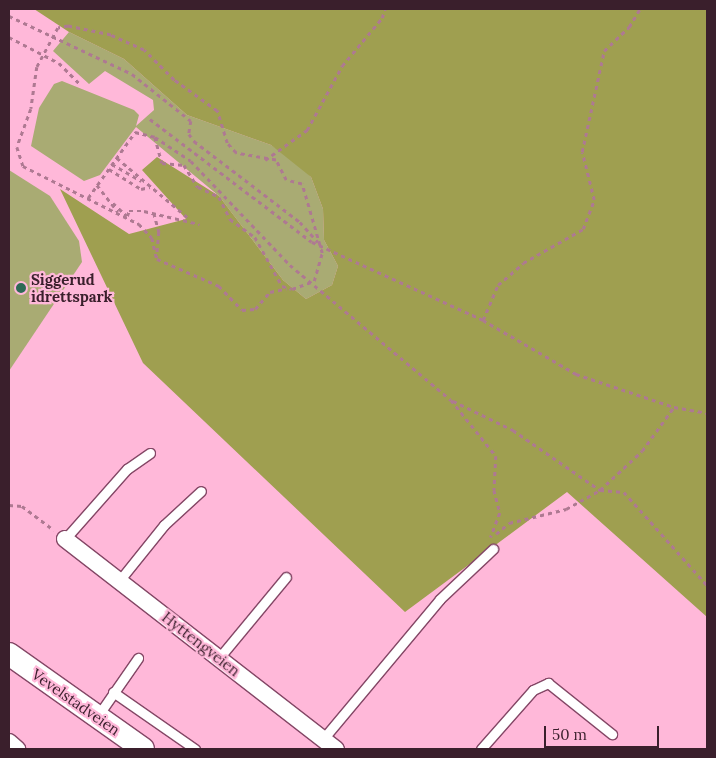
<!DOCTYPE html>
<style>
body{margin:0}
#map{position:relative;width:716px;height:758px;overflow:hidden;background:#ffb8d9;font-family:Lora,serif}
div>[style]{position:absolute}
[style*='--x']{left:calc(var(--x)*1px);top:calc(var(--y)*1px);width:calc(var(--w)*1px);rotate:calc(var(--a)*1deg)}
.green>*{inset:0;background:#a9ab73}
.forest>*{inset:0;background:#9f9f50}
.path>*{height:2.5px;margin-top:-1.25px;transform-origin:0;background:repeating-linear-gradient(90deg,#ae7992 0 4px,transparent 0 8px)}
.roads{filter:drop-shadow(1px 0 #844766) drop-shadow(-1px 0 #844766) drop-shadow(0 1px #844766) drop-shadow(0 -1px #844766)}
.lane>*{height:9px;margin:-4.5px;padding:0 4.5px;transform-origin:4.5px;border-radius:4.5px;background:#fff}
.street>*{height:16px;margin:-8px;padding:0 8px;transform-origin:8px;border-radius:8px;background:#fff}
.secondary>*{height:22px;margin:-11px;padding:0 11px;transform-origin:11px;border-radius:11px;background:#fff}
.dots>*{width:14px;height:14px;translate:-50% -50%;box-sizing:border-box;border:2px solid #ffb8d9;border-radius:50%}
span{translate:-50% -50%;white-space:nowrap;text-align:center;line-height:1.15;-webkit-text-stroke:4.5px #ffb8d9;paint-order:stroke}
.poi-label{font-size:15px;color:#3a1f2c;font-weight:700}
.left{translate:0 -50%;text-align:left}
.street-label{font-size:15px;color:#3a1f2c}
.frame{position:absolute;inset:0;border:10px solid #3a1f2c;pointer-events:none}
.scale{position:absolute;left:544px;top:726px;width:115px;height:22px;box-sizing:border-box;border:2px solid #3a1f2c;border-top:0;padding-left:6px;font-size:15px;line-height:18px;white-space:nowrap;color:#3a1f2c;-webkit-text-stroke:4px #ffb8d9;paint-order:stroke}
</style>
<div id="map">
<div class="green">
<div style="clip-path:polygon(69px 32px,124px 59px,187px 115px,271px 145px,299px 163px,311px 177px,323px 209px,324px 240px,338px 266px,332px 285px,306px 299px,283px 280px,219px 196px,136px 127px,100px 175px,84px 181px,31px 146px,39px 108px,54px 84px,62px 81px,134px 110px,139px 115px,136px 126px,154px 110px,153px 100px,105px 71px,89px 84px,53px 51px)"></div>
<div style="clip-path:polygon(9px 170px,50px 196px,79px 241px,82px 262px,9px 371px)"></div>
</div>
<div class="forest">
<div style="clip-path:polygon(34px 9px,707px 9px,707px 617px,567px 492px,405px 612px,143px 363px,60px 189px,129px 234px,186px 219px,142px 170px,157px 157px,219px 196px,283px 280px,306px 299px,332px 285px,338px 266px,324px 240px,323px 209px,311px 177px,271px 145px,187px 115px,124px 59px,69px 32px)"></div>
</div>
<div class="path">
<div style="--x:9;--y:16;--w:136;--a:25.2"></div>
<div style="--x:132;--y:74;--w:75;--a:38.5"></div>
<div style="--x:191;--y:121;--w:13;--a:99"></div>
<div style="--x:189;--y:134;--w:9;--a:54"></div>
<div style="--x:194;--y:141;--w:133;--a:37.4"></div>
<div style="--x:300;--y:222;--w:27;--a:48"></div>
<div style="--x:9;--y:37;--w:56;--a:27.5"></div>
<div style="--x:59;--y:63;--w:30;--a:45"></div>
<div style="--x:150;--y:119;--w:203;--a:37.2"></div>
<div style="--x:312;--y:242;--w:188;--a:24.5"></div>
<div style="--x:483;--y:320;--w:108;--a:30.1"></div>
<div style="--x:576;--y:374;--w:103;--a:18.6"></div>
<div style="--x:674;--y:407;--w:34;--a:10"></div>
<div style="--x:155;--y:137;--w:27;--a:75"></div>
<div style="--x:162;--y:163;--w:22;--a:5"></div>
<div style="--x:184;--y:165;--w:26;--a:58"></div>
<div style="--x:198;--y:187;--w:23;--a:25"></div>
<div style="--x:219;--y:197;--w:25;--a:63"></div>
<div style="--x:230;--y:219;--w:31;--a:36"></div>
<div style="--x:255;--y:237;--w:56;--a:61.1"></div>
<div style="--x:282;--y:286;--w:10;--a:17"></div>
<div style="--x:292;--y:289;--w:23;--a:-20"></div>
<div style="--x:314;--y:281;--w:29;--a:-74"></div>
<div style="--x:322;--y:253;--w:72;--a:-106.2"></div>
<div style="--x:302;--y:184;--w:16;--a:-166"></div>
<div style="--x:286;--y:180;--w:22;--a:-117"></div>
<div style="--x:276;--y:160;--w:41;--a:-170.1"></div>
<div style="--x:236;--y:153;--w:13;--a:-132"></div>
<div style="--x:227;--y:143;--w:34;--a:-107"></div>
<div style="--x:217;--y:111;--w:53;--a:-144.2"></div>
<div style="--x:174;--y:80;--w:42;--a:-135"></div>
<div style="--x:144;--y:50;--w:36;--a:-156"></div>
<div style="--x:111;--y:35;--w:44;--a:-168.2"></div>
<div style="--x:68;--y:26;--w:10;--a:169"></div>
<div style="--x:58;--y:28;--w:44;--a:118.3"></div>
<div style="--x:37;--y:67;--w:42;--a:98.1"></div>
<div style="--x:31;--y:109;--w:40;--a:110.2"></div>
<div style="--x:17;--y:147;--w:20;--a:72"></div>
<div style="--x:23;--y:166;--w:130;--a:26.6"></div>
<div style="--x:139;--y:224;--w:19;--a:47"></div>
<div style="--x:152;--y:238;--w:22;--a:77"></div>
<div style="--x:157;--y:259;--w:68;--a:23.5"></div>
<div style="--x:219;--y:286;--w:33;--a:46"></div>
<div style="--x:242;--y:310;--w:13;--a:-4"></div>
<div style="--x:255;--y:309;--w:23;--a:-49"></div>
<div style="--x:270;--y:292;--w:17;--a:-13"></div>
<div style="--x:117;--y:158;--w:92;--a:40.1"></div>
<div style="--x:265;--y:160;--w:52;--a:-35.5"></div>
<div style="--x:307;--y:130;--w:73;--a:-61.3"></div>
<div style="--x:342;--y:66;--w:62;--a:-50.2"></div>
<div style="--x:382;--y:18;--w:9;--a:-72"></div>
<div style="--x:112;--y:164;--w:34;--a:30"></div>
<div style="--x:109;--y:169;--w:38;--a:32"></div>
<div style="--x:141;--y:189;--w:9;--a:-13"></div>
<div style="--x:97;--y:185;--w:34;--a:52"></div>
<div style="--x:88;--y:198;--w:81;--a:-54.5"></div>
<div style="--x:135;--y:132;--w:21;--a:14"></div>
<div style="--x:155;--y:137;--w:43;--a:33.7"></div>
<div style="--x:191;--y:161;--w:144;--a:46.4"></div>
<div style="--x:290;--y:265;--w:210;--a:40"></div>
<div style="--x:451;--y:400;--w:72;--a:51.2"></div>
<div style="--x:496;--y:456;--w:34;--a:93"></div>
<div style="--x:494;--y:490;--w:24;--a:75"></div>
<div style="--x:500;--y:513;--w:26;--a:111"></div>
<div style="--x:113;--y:203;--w:19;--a:43"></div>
<div style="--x:127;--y:216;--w:5;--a:-68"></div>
<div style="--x:129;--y:211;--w:15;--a:0"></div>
<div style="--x:144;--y:211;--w:57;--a:13.3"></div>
<div style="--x:154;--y:213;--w:20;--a:75"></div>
<div style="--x:159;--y:232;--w:25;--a:95"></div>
<div style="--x:483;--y:320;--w:38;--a:-67"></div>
<div style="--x:498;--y:285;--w:33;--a:-41"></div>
<div style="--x:523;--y:263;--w:69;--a:-29.5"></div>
<div style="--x:583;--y:229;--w:31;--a:-69"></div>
<div style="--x:594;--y:200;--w:49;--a:-104"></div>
<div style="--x:582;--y:152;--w:103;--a:-77.7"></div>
<div style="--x:604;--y:51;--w:35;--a:-44"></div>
<div style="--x:629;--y:27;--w:21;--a:-59"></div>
<div style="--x:453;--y:401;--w:67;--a:25.8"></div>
<div style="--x:513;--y:430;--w:106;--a:34.6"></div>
<div style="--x:600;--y:490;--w:24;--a:5"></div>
<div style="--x:624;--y:492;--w:125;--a:48.3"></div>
<div style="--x:9;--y:505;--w:13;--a:4"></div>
<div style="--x:22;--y:506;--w:40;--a:37"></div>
<div style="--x:496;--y:534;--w:17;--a:-40"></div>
<div style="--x:509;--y:523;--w:59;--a:-13.8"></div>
<div style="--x:566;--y:509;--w:39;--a:-29"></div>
<div style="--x:600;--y:490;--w:57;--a:-42.9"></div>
<div style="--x:642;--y:451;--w:54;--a:-54"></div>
</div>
<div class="roads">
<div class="lane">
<div style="--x:65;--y:539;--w:94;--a:-48.5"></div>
<div style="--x:127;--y:469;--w:28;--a:-35"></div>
<div style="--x:119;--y:581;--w:72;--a:-51.2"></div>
<div style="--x:164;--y:525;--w:50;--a:-42.6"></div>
<div style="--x:219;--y:658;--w:105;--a:-50.4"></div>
<div style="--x:113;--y:692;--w:100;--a:34.8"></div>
<div style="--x:97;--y:717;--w:72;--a:-55.2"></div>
<div style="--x:323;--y:739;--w:182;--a:-50.1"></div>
<div style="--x:440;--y:599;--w:73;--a:-43.3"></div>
<div style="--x:481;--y:749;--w:79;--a:-48.6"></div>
<div style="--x:533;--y:690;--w:17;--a:-25"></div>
<div style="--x:548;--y:683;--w:82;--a:38.6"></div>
</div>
<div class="street">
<div style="--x:65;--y:539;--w:343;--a:37.8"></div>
<div style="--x:9;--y:742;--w:11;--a:41"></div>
</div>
<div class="secondary">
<div style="--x:9;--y:654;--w:164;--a:35.3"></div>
</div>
</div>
<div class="dots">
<div style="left:21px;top:288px;background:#2d6a56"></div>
</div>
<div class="poi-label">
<span class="left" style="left:31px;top:288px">Siggerud<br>idrettspark</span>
</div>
<div class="street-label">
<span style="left:201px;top:644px;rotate:38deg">Hyttengveien</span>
<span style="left:76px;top:702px;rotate:35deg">Vevelstadveien</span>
</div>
<div class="frame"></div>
<div class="scale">50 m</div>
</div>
